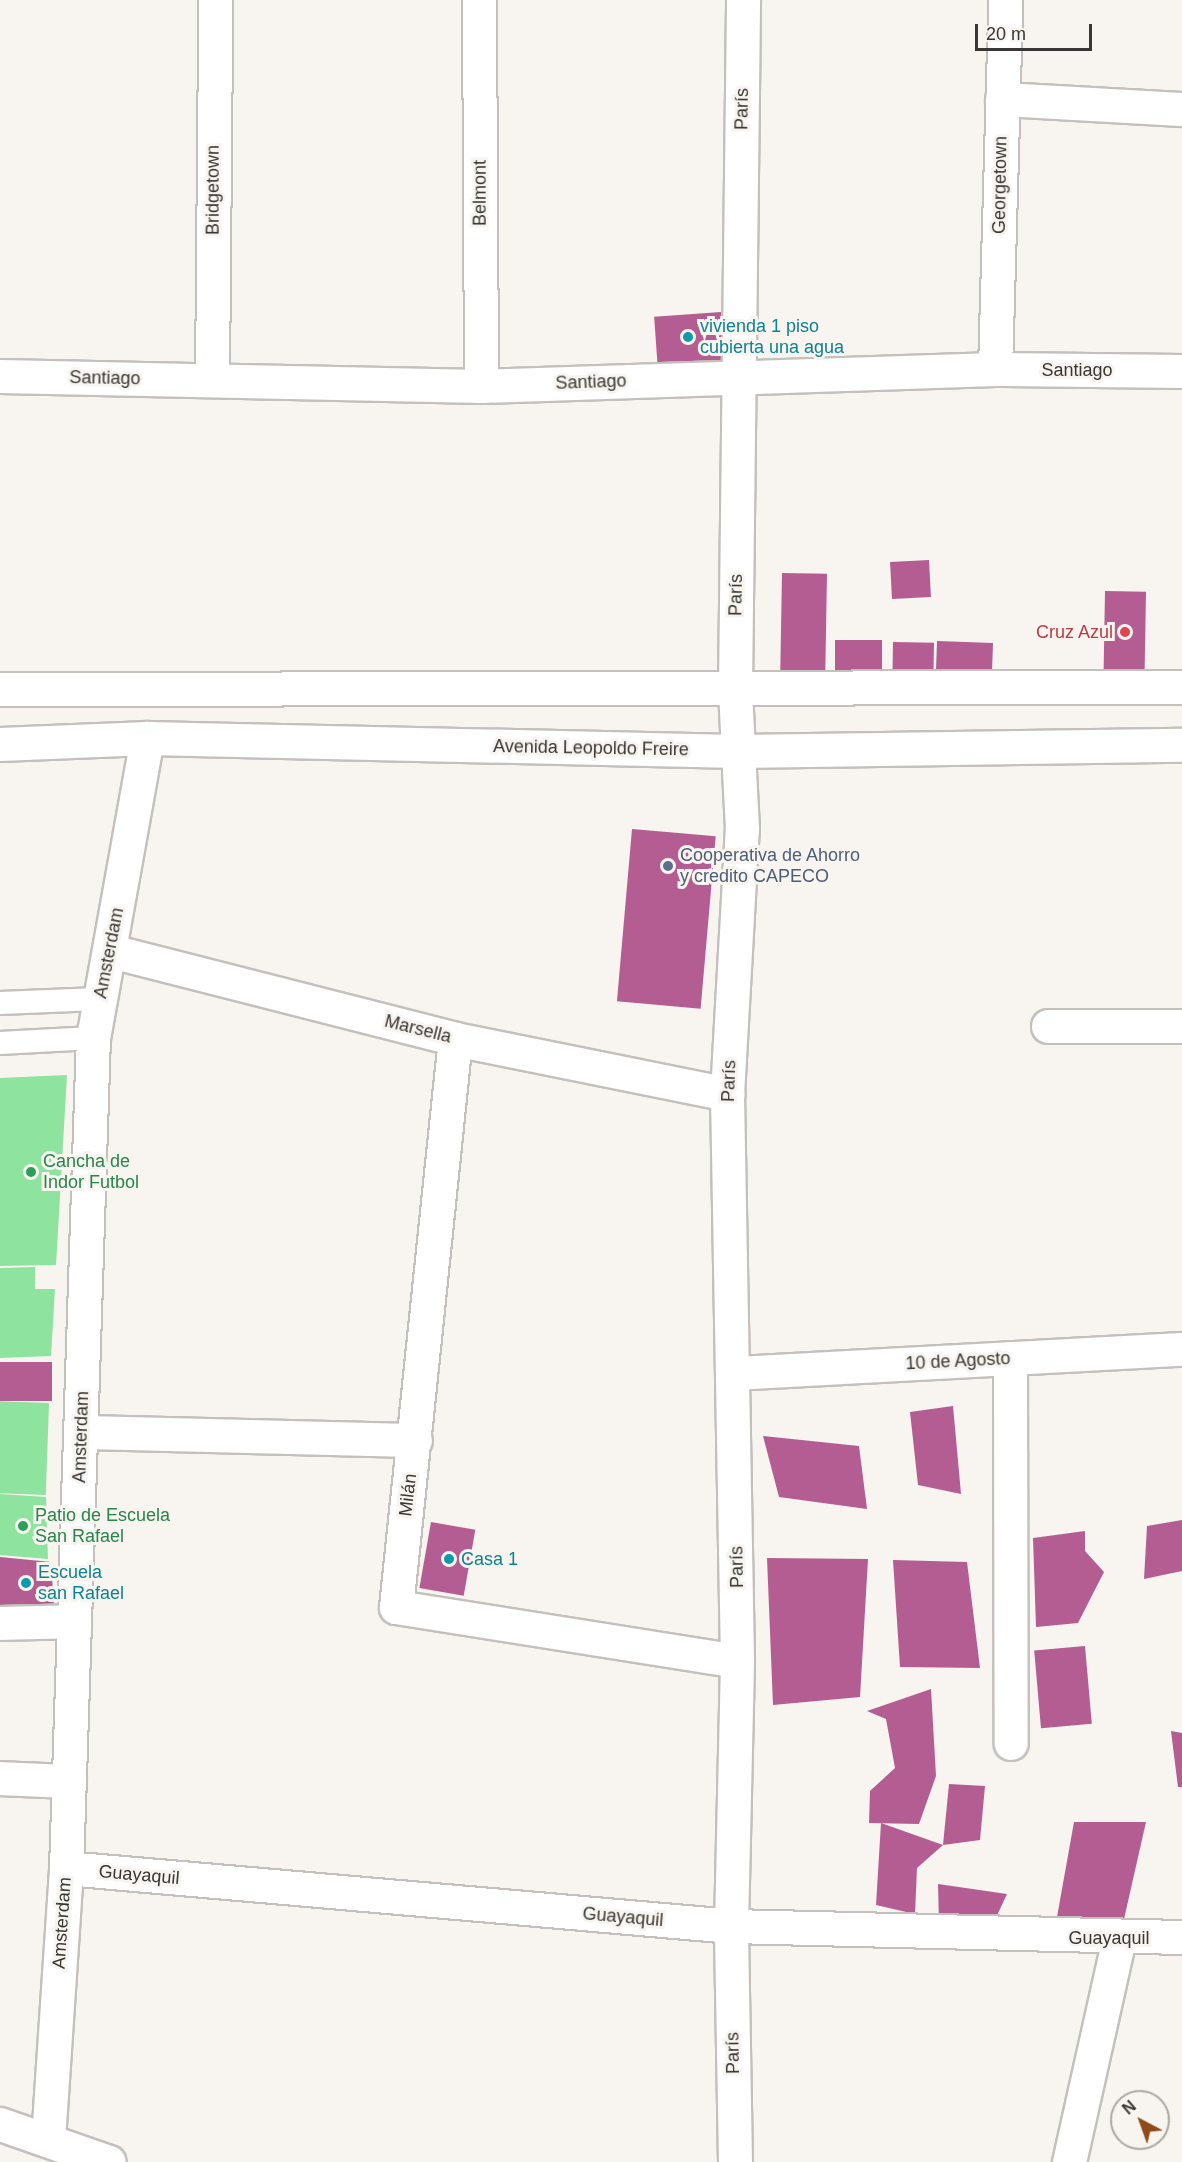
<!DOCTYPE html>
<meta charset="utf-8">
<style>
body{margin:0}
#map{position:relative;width:1182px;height:2162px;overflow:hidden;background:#f8f4ef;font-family:Helvetica,sans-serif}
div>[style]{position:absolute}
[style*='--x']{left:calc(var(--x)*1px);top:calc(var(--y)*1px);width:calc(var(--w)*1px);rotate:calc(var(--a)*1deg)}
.green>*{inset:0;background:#8ee39f;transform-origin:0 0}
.building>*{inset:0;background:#b35d92;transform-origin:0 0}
.roads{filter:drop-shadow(2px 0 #c4c0bb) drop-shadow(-2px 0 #c4c0bb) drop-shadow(0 2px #c4c0bb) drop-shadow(0 -2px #c4c0bb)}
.service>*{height:22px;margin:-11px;padding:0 11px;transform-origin:11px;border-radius:11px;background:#fff}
.minor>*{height:33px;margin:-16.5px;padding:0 16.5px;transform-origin:16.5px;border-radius:16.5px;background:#fff}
.secondary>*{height:33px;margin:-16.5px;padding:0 16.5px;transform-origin:16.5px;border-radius:16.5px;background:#fff}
.dots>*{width:16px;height:16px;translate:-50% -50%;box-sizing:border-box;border:3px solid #f8f4ef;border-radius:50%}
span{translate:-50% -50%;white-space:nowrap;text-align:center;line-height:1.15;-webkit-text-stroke:6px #f8f4ef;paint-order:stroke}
.street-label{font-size:18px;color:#393735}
.culture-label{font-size:18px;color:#0d838f}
.left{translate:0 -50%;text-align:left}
.health-label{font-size:18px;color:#be3a42}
.right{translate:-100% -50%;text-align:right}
.service-label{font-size:18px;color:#4e5e75}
.leisure-label{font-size:18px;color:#27864d}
.north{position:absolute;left:1110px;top:2090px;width:60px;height:60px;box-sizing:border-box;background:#f8f4ef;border:2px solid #aca8a5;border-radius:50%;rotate:319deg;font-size:16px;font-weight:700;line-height:24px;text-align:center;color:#393735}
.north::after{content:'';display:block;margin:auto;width:21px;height:27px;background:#8d4b1a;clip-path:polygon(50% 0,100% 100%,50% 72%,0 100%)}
.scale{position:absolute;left:975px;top:24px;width:117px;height:27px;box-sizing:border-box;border:3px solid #393735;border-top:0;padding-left:8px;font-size:18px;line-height:21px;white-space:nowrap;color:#393735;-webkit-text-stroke:4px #f8f4ef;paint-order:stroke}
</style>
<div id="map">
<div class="green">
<div style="clip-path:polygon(67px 1075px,56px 1265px,0 1266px,0 1078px)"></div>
<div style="clip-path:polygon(35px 1267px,35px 1289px,55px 1289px,51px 1356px,0 1358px,0 1268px)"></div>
<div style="left:49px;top:1403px;width:92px;height:49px;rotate:92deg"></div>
<div style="clip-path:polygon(0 1494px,46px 1497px,48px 1559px,0 1555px)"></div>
</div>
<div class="building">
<div style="left:721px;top:312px;width:48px;height:67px;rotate:86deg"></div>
<div style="left:929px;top:560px;width:37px;height:39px;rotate:87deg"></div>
<div style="left:782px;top:573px;width:45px;height:102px;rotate:1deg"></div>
<div style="left:1105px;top:591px;width:41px;height:80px;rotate:1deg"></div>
<div style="left:882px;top:640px;width:34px;height:47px;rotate:90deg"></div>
<div style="left:893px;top:642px;width:41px;height:34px;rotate:1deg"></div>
<div style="left:993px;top:643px;width:33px;height:56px;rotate:92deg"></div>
<div style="left:632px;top:829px;width:84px;height:173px;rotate:5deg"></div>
<div style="left:0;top:1362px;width:52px;height:39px"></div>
<div style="clip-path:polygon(953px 1406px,961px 1494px,918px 1485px,910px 1412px)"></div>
<div style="clip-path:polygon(763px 1436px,859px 1446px,867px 1509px,779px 1497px)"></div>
<div style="clip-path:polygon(1182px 1520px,1182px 1571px,1144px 1579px,1147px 1526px)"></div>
<div style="left:431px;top:1522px;width:45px;height:67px;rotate:10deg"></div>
<div style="clip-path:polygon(1085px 1531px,1085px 1551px,1104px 1572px,1078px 1623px,1036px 1627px,1033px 1538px)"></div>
<div style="clip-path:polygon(0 1557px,51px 1562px,54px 1606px,0 1605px)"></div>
<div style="clip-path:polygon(767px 1558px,868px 1559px,860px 1697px,773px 1705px)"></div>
<div style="clip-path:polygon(893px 1560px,967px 1562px,980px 1668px,900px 1667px)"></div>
<div style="left:1085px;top:1646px;width:78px;height:51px;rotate:85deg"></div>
<div style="clip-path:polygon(931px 1689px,936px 1776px,919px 1824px,869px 1823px,870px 1791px,895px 1768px,886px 1719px,867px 1711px)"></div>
<div style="clip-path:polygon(1171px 1731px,1182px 1733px,1182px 1787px,1178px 1787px)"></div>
<div style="clip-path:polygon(949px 1784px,985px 1786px,980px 1840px,943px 1845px)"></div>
<div style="clip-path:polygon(1074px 1822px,1146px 1822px,1124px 1919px,1057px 1917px)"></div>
<div style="clip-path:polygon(881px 1823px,943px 1845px,917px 1868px,915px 1914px,876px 1905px)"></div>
<div style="clip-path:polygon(938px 1884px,1007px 1894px,988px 1935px,939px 1924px)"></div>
</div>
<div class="roads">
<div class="service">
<div style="--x:0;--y:1003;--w:99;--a:-2.3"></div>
<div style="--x:0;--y:1043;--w:93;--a:-3.1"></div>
</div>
<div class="minor">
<div style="--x:479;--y:0;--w:386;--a:89.7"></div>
<div style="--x:1002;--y:99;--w:180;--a:3.2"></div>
<div style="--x:995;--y:369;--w:369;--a:-88.4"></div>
<div style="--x:0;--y:376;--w:481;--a:1.2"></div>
<div style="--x:481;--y:386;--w:514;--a:-1.89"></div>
<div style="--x:995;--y:369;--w:187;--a:0.6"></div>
<div style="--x:212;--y:380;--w:380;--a:-89.5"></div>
<div style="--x:111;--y:951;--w:355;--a:14.3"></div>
<div style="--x:455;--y:1039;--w:278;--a:11.4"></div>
<div style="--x:1048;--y:1026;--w:134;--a:0"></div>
<div style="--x:455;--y:1039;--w:571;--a:95.93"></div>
<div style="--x:396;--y:1607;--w:345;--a:9"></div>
<div style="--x:1010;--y:1358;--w:385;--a:89.9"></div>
<div style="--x:735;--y:1373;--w:448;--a:-3.1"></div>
<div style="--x:82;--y:1432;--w:333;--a:1.4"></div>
<div style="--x:0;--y:1623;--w:74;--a:-1.5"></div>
<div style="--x:0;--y:1778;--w:69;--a:2.5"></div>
<div style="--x:66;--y:1868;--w:668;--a:4.98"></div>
<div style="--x:731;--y:1926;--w:451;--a:1.4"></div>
<div style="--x:0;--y:2124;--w:115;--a:19.2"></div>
<div style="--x:48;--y:2140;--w:273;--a:-86.2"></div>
<div style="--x:66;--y:1868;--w:830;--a:-88.14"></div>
<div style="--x:93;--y:1038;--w:305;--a:-79.8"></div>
<div style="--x:735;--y:2162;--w:236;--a:-91"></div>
<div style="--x:731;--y:1926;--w:265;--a:-88.7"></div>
<div style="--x:737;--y:1661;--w:567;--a:-91.01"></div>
<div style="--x:727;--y:1094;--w:265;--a:-86.8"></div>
<div style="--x:742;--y:829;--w:140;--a:-92.9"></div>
<div style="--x:735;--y:689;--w:689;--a:-89.33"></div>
<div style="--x:1069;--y:2162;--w:229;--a:-77.4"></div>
</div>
<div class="secondary">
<div style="--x:0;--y:689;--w:1182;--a:-0.1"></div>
<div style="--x:0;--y:744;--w:147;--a:-2.3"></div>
<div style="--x:147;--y:738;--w:590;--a:1.26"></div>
<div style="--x:737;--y:751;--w:445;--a:-0.8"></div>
</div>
</div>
<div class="dots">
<div style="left:688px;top:337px;background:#0f9aa8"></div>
<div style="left:1125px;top:632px;background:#e0444e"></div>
<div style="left:668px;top:866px;background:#5c6f8a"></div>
<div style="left:31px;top:1172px;background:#2e9e5b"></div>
<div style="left:23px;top:1526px;background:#2e9e5b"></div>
<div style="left:449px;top:1559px;background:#0f9aa8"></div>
<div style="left:26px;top:1583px;background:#0f9aa8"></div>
</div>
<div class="street-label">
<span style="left:742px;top:109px;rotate:-89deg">París</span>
<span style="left:1000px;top:185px;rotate:-89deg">Georgetown</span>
<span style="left:213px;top:190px;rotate:-90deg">Bridgetown</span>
<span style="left:480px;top:193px;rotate:-90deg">Belmont</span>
<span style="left:1077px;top:370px">Santiago</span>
<span style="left:105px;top:378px;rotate:1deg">Santiago</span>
<span style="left:591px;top:382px;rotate:-2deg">Santiago</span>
<span style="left:736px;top:595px;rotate:-89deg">París</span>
<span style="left:591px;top:748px;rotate:1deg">Avenida Leopoldo Freire</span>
<span style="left:109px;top:953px;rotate:-79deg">Amsterdam</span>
<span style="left:418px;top:1029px;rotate:14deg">Marsella</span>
<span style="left:729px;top:1081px;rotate:-88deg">París</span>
<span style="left:958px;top:1361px;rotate:-3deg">10 de Agosto</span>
<span style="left:81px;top:1437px;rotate:-88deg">Amsterdam</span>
<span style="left:408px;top:1495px;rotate:-83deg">Milán</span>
<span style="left:737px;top:1567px;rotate:-91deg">París</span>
<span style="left:139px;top:1875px;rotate:5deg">Guayaquil</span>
<span style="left:623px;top:1917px;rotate:5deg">Guayaquil</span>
<span style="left:62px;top:1923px;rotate:-86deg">Amsterdam</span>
<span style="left:1109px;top:1938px">Guayaquil</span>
<span style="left:733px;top:2053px;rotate:-91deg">París</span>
</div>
<div class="culture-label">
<span class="left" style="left:700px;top:337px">vivienda 1 piso<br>cubierta una agua</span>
<span class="left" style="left:461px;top:1559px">Casa 1</span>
<span class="left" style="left:38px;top:1583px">Escuela<br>san Rafael</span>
</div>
<div class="health-label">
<span class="right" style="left:1113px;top:632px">Cruz Azul</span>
</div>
<div class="service-label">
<span class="left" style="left:680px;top:866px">Cooperativa de Ahorro<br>y credito CAPECO</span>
</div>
<div class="leisure-label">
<span class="left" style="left:43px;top:1172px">Cancha de<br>Indor Futbol</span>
<span class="left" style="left:35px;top:1526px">Patio de Escuela<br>San Rafael</span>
</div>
<div class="north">N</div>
<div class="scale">20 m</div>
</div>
